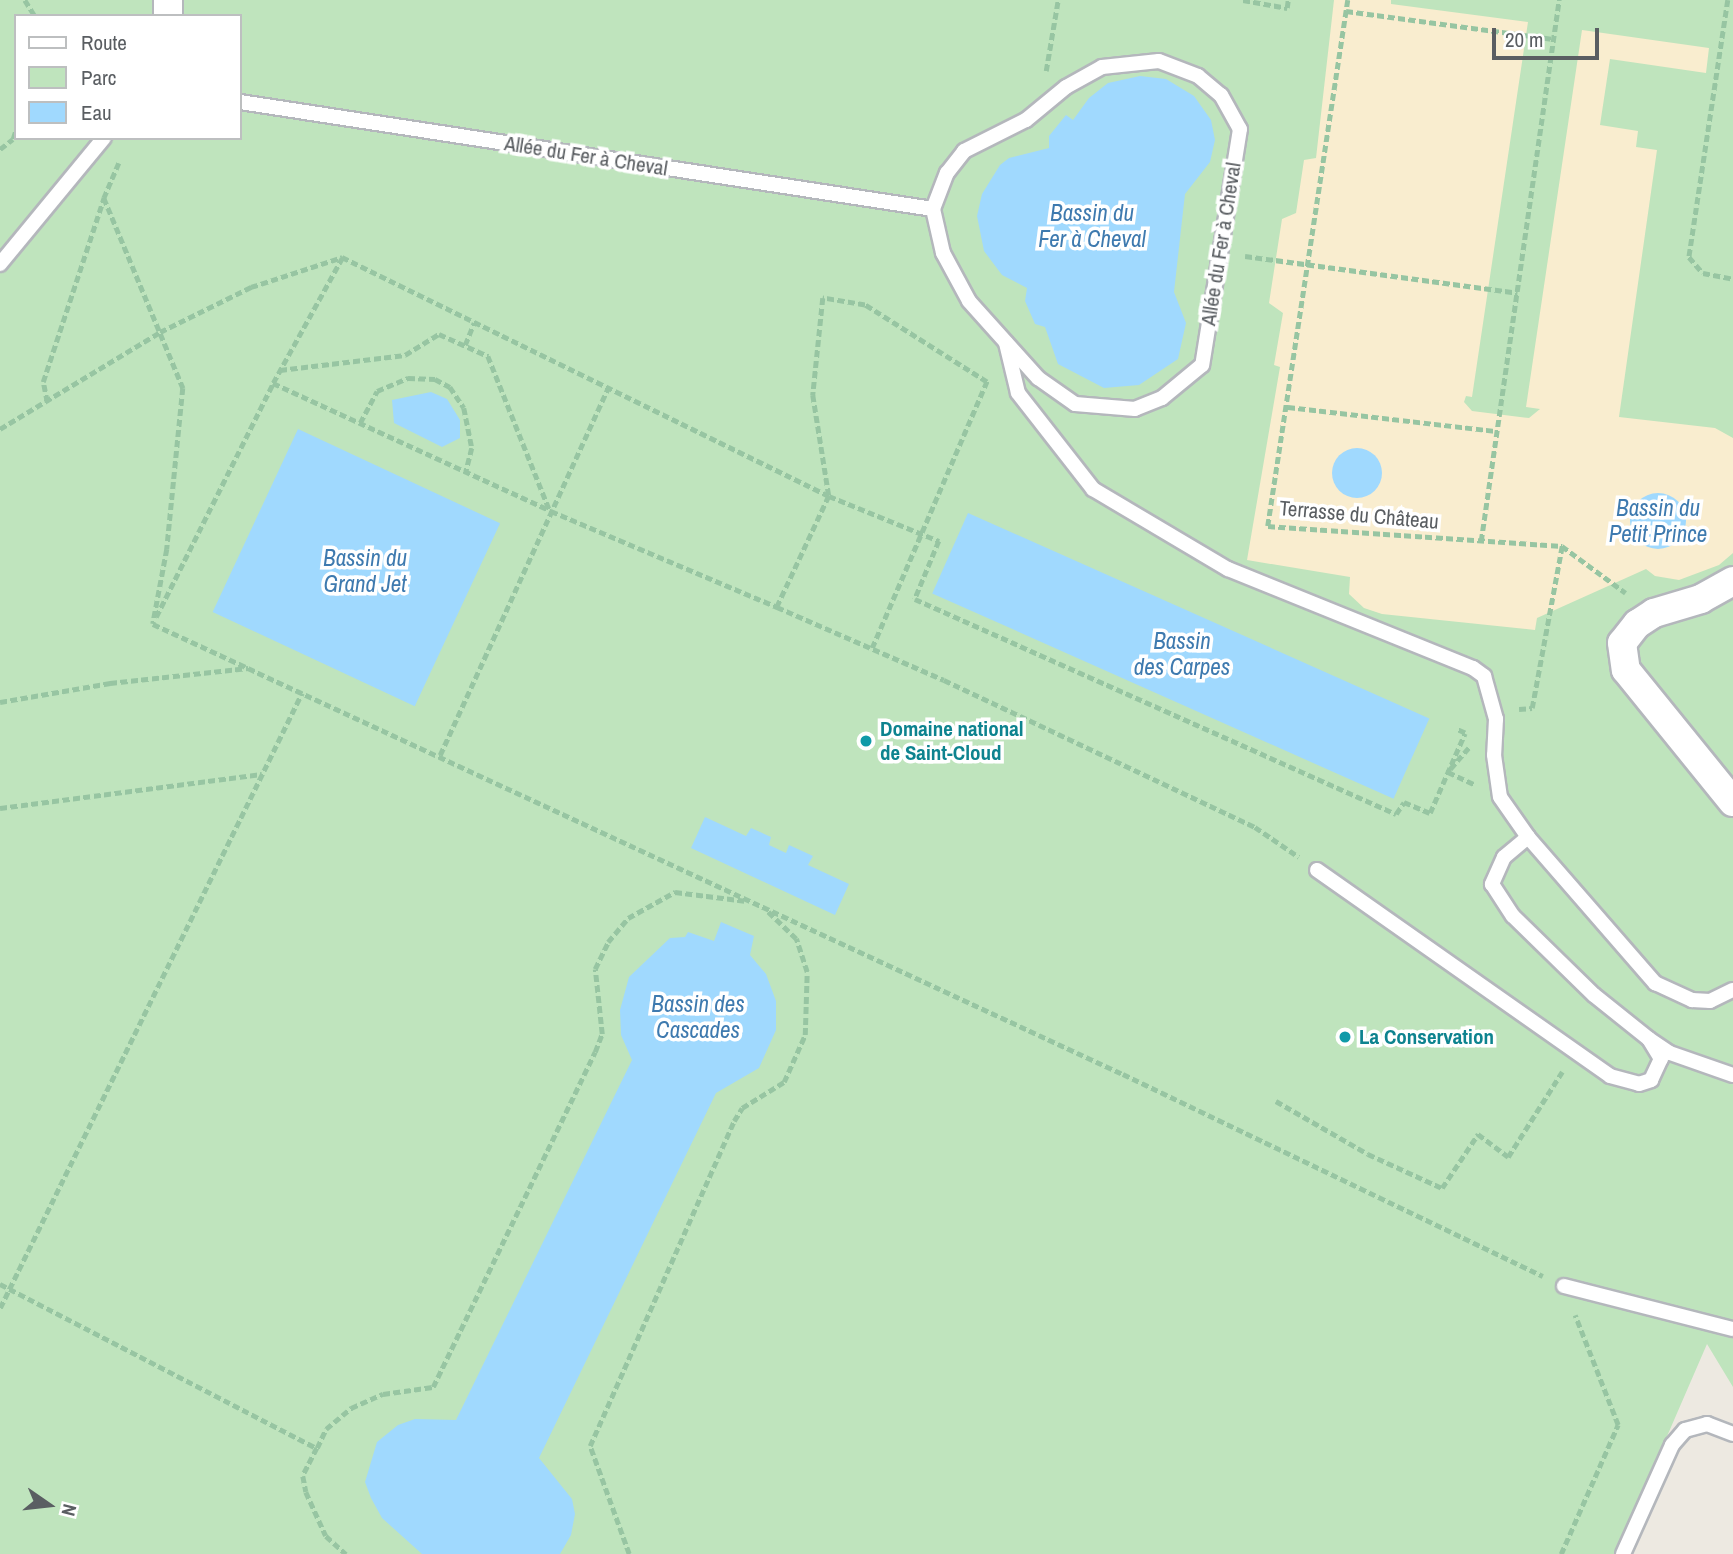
<!DOCTYPE html>
<meta charset="utf-8">
<style>
body{margin:0}
#map{position:relative;width:1733px;height:1554px;overflow:hidden;background:#ede9e1;font-family:"Archivo Narrow",sans-serif}
div>[style]{position:absolute}
[style*='--x']{left:calc(var(--x)*1px);top:calc(var(--y)*1px);width:calc(var(--w)*1px);rotate:calc(var(--a)*1deg)}
.green>*{inset:0;background:#bfe4bd}
.sand>*{inset:0;background:#f9edcf}
.water>*{inset:0;background:#a0d9fe;transform-origin:0 0}
.round{border-radius:50%}
.path>*{height:4.5px;margin-top:-2.25px;transform-origin:0;background:repeating-linear-gradient(90deg,#97c5a2 0 7px,transparent 0 10.5px)}
.roads{filter:drop-shadow(2px 0 #b4b7bc) drop-shadow(-2px 0 #b4b7bc) drop-shadow(0 2px #b4b7bc) drop-shadow(0 -2px #b4b7bc)}
.lane>*{height:14px;margin:-7px;padding:0 7px;transform-origin:7px;border-radius:7px;background:#fff}
.street>*{height:28px;margin:-14px;padding:0 14px;transform-origin:14px;border-radius:14px;background:#fff}
.dots>*{width:19px;height:19px;translate:-50% -50%;box-sizing:border-box;border:4px solid #fff;border-radius:50%}
span{translate:-50% -50%;white-space:nowrap;text-align:center;line-height:1.15;-webkit-text-stroke:7px #fff;paint-order:stroke}
.street-label{font-size:21px;color:#5a5e62}
.culture-label{font-size:21px;color:#0d838f;font-weight:700}
.left{translate:0 -50%;text-align:left}
.water-label{font-size:23px;color:#3e7aaf;font-style:italic}
.legend{position:absolute;left:14px;top:14px;width:228px;height:126px;box-sizing:border-box;background:#fff;border:2px solid #bdbfc0;margin:0;padding:9px 12px;list-style:none;font-size:21px;color:#5a5e62}
.legend li{display:flex;align-items:center;gap:14px;height:35px}
.legend b{width:35px;border:2px solid #bdbfc0}
.north{position:absolute;left:14px;top:1470px;width:70px;height:70px;-webkit-text-stroke:5px #fff;paint-order:stroke;rotate:104deg;font-size:19px;font-weight:700;line-height:28px;text-align:center;color:#5a5e62}
.north::after{content:'';display:block;margin:auto;width:24px;height:32px;background:#5a5e62;clip-path:polygon(50% 0,100% 100%,50% 72%,0 100%)}
.scale{position:absolute;left:1492px;top:28px;width:107px;height:32px;box-sizing:border-box;border:4px solid #5a5e62;border-top:0;padding-left:9px;font-size:21px;line-height:24px;white-space:nowrap;color:#5a5e62;-webkit-text-stroke:5px #fff;paint-order:stroke}
</style>
<div id="map">
<div class="green">
<div style="clip-path:polygon(evenodd,0 0,1733px 0,1733px 1387px,1707px 1344px,1616px 1554px,0 1554px,0 0,16px 16px,240px 16px,240px 138px,16px 138px,16px 16px)"></div>
</div>
<div class="sand">
<div style="clip-path:polygon(1334px 0,1391px 0,1391px 4px,1528px 22px,1472px 397px,1466px 396px,1464px 402px,1472px 411px,1529px 418px,1540px 409px,1526px 407px,1582px 30px,1709px 48px,1706px 73px,1610px 59px,1600px 125px,1638px 131px,1636px 147px,1657px 150px,1619px 417px,1715px 428px,1733px 438px,1733px 553px,1719px 565px,1679px 580px,1655px 576px,1646px 569px,1537px 618px,1535px 630px,1382px 614px,1364px 608px,1349px 594px,1350px 577px,1247px 560px,1280px 367px,1274px 365px,1283px 313px,1269px 303px,1282px 219px,1296px 213px,1304px 160px,1316px 158px)"></div>
</div>
<div class="water">
<div style="clip-path:polygon(1140px 76px,1166px 79px,1194px 96px,1211px 120px,1215px 140px,1210px 162px,1185px 194px,1174px 292px,1186px 323px,1178px 359px,1139px 385px,1104px 388px,1058px 364px,1045px 327px,1035px 324px,1025px 301px,1027px 288px,1002px 275px,984px 251px,977px 216px,982px 194px,1000px 165px,1009px 158px,1049px 148px,1049px 136px,1066px 115px,1073px 120px,1089px 98px,1108px 83px)"></div>
<div style="clip-path:polygon(431px 392px,447px 399px,460px 420px,460px 438px,442px 447px,394px 423px,392px 400px)"></div>
<div style="left:298px;top:429px;width:223px;height:202px;rotate:25deg"></div>
<div class="round" style="left:1332px;top:448px;width:50px;height:50px"></div>
<div class="round" style="left:1630px;top:493px;width:56px;height:56px"></div>
<div style="left:968px;top:513px;width:505px;height:88px;rotate:24deg"></div>
<div style="clip-path:polygon(705px 817px,746px 836px,751px 828px,771px 837px,769px 845px,786px 853px,789px 845px,813px 856px,808px 865px,849px 884px,835px 915px,691px 848px)"></div>
<div style="clip-path:polygon(721px 922px,754px 936px,750px 955px,766px 974px,776px 1001px,776px 1030px,759px 1068px,716px 1093px,539px 1458px,572px 1499px,575px 1514px,571px 1535px,560px 1554px,422px 1554px,382px 1518px,371px 1498px,365px 1482px,377px 1442px,398px 1425px,415px 1419px,456px 1420px,632px 1060px,621px 1035px,620px 1010px,629px 977px,670px 938px,685px 937px,688px 932px,714px 941px)"></div>
</div>
<div class="path">
<div style="--x:25;--y:0;--w:19;--a:58"></div>
<div style="--x:1243;--y:0;--w:45;--a:10.3"></div>
<div style="--x:1287;--y:8;--w:8;--a:-83"></div>
<div style="--x:1348;--y:0;--w:532;--a:98.65"></div>
<div style="--x:1268;--y:526;--w:295;--a:3.9"></div>
<div style="--x:1728;--y:0;--w:260;--a:98.6"></div>
<div style="--x:1689;--y:257;--w:21;--a:49"></div>
<div style="--x:1703;--y:273;--w:31;--a:11"></div>
<div style="--x:1346;--y:11;--w:209;--a:7.7"></div>
<div style="--x:1046;--y:71;--w:72;--a:-80.4"></div>
<div style="--x:0;--y:149;--w:16;--a:-38"></div>
<div style="--x:13;--y:139;--w:10;--a:-73"></div>
<div style="--x:119;--y:163;--w:38;--a:113"></div>
<div style="--x:104;--y:198;--w:206;--a:67.4"></div>
<div style="--x:183;--y:388;--w:162;--a:95.7"></div>
<div style="--x:167;--y:549;--w:76;--a:100.6"></div>
<div style="--x:1245;--y:256;--w:275;--a:7.7"></div>
<div style="--x:465;--y:345;--w:24;--a:-68"></div>
<div style="--x:280;--y:370;--w:126;--a:-6.8"></div>
<div style="--x:405;--y:355;--w:40;--a:-32"></div>
<div style="--x:439;--y:334;--w:54;--a:24.2"></div>
<div style="--x:488;--y:356;--w:167;--a:68.2"></div>
<div style="--x:987;--y:382;--w:144;--a:-147.7"></div>
<div style="--x:865;--y:305;--w:43;--a:-170.5"></div>
<div style="--x:823;--y:298;--w:98;--a:95.9"></div>
<div style="--x:813;--y:395;--w:102;--a:81"></div>
<div style="--x:829;--y:496;--w:123;--a:115.1"></div>
<div style="--x:777;--y:607;--w:182;--a:23.6"></div>
<div style="--x:944;--y:680;--w:344;--a:25.3"></div>
<div style="--x:1255;--y:827;--w:53;--a:34.3"></div>
<div style="--x:273;--y:383;--w:306;--a:24.7"></div>
<div style="--x:551;--y:511;--w:246;--a:23"></div>
<div style="--x:47;--y:402;--w:20;--a:-101"></div>
<div style="--x:43;--y:382;--w:194;--a:-71.7"></div>
<div style="--x:1288;--y:407;--w:210;--a:6.6"></div>
<div style="--x:360;--y:423;--w:36;--a:-62"></div>
<div style="--x:377;--y:391;--w:34;--a:-23"></div>
<div style="--x:408;--y:378;--w:27;--a:2"></div>
<div style="--x:435;--y:379;--w:17;--a:28"></div>
<div style="--x:450;--y:387;--w:25;--a:56"></div>
<div style="--x:464;--y:408;--w:41;--a:78.7"></div>
<div style="--x:472;--y:448;--w:25;--a:104"></div>
<div style="--x:0;--y:429;--w:187;--a:-31.2"></div>
<div style="--x:160;--y:332;--w:102;--a:-26.3"></div>
<div style="--x:251;--y:287;--w:96;--a:-18.2"></div>
<div style="--x:342;--y:257;--w:542;--a:26.14"></div>
<div style="--x:829;--y:496;--w:119;--a:22.2"></div>
<div style="--x:939;--y:541;--w:63;--a:112.5"></div>
<div style="--x:915;--y:599;--w:527;--a:24.08"></div>
<div style="--x:1396;--y:814;--w:14;--a:-56"></div>
<div style="--x:1404;--y:802;--w:28;--a:23"></div>
<div style="--x:1430;--y:813;--w:87;--a:-66.4"></div>
<div style="--x:1465;--y:733;--w:10;--a:-156"></div>
<div style="--x:1481;--y:541;--w:547;--a:-81.8"></div>
<div style="--x:1562;--y:546;--w:79;--a:36.3"></div>
<div style="--x:156;--y:617;--w:262;--a:-63.4"></div>
<div style="--x:273;--y:383;--w:143;--a:-61.1"></div>
<div style="--x:153;--y:624;--w:1069;--a:24.89"></div>
<div style="--x:1123;--y:1074;--w:466;--a:25.7"></div>
<div style="--x:872;--y:648;--w:291;--a:-66.7"></div>
<div style="--x:0;--y:702;--w:112;--a:-9.8"></div>
<div style="--x:110;--y:683;--w:139;--a:-6.2"></div>
<div style="--x:1519;--y:709;--w:13;--a:-4"></div>
<div style="--x:1532;--y:708;--w:165;--a:-79.5"></div>
<div style="--x:1469;--y:748;--w:32;--a:131"></div>
<div style="--x:1448;--y:772;--w:29;--a:25"></div>
<div style="--x:440;--y:755;--w:404;--a:-65.4"></div>
<div style="--x:0;--y:808;--w:264;--a:-7.4"></div>
<div style="--x:1276;--y:1101;--w:106;--a:29.9"></div>
<div style="--x:1368;--y:1154;--w:81;--a:24.7"></div>
<div style="--x:1442;--y:1188;--w:65;--a:-56.3"></div>
<div style="--x:1478;--y:1134;--w:38;--a:37"></div>
<div style="--x:1508;--y:1157;--w:101;--a:-57.6"></div>
<div style="--x:0;--y:1284;--w:357;--a:27.4"></div>
<div style="--x:317;--y:1448;--w:31;--a:117"></div>
<div style="--x:303;--y:1476;--w:16;--a:79"></div>
<div style="--x:306;--y:1492;--w:48;--a:65.6"></div>
<div style="--x:326;--y:1536;--w:27;--a:42"></div>
<div style="--x:0;--y:1308;--w:685;--a:-63.85"></div>
<div style="--x:317;--y:1448;--w:21;--a:-65"></div>
<div style="--x:326;--y:1429;--w:33;--a:-40"></div>
<div style="--x:351;--y:1408;--w:35;--a:-24"></div>
<div style="--x:383;--y:1394;--w:50;--a:-8"></div>
<div style="--x:433;--y:1387;--w:372;--a:-64.2"></div>
<div style="--x:595;--y:1052;--w:19;--a:-69"></div>
<div style="--x:602;--y:1034;--w:65;--a:-96.1"></div>
<div style="--x:595;--y:969;--w:30;--a:-64"></div>
<div style="--x:608;--y:942;--w:31;--a:-50"></div>
<div style="--x:628;--y:918;--w:54;--a:-29"></div>
<div style="--x:675;--y:892;--w:72;--a:7.2"></div>
<div style="--x:629;--y:1554;--w:115;--a:-109.9"></div>
<div style="--x:590;--y:1446;--w:355;--a:-66.1"></div>
<div style="--x:734;--y:1121;--w:15;--a:-58"></div>
<div style="--x:742;--y:1108;--w:49;--a:-31.8"></div>
<div style="--x:784;--y:1082;--w:51;--a:-65.9"></div>
<div style="--x:805;--y:1035;--w:63;--a:-88.2"></div>
<div style="--x:807;--y:972;--w:35;--a:-108"></div>
<div style="--x:796;--y:939;--w:42;--a:-136"></div>
<div style="--x:1561;--y:1554;--w:141;--a:-66.2"></div>
<div style="--x:1618;--y:1425;--w:118;--a:-111.4"></div>
</div>
<div class="roads">
<div class="lane">
<div style="--x:1159;--y:61;--w:42;--a:21"></div>
<div style="--x:1198;--y:76;--w:30;--a:40"></div>
<div style="--x:1221;--y:95;--w:39;--a:61"></div>
<div style="--x:1240;--y:129;--w:239;--a:99.1"></div>
<div style="--x:1202;--y:365;--w:52;--a:140.5"></div>
<div style="--x:1162;--y:398;--w:29;--a:158"></div>
<div style="--x:1135;--y:409;--w:60;--a:-175.2"></div>
<div style="--x:1075;--y:404;--w:45;--a:-144.9"></div>
<div style="--x:1038;--y:378;--w:103;--a:-131.9"></div>
<div style="--x:969;--y:301;--w:55;--a:-118.4"></div>
<div style="--x:943;--y:253;--w:45;--a:-102.8"></div>
<div style="--x:933;--y:209;--w:39;--a:-69"></div>
<div style="--x:947;--y:173;--w:28;--a:-52"></div>
<div style="--x:964;--y:151;--w:69;--a:-26.6"></div>
<div style="--x:1026;--y:120;--w:52;--a:-39.5"></div>
<div style="--x:1066;--y:87;--w:41;--a:-29.1"></div>
<div style="--x:1102;--y:67;--w:57;--a:-6"></div>
<div style="--x:240;--y:102;--w:701;--a:8.78"></div>
<div style="--x:0;--y:264;--w:163;--a:-50.5"></div>
<div style="--x:1006;--y:343;--w:51;--a:76.5"></div>
<div style="--x:1018;--y:393;--w:122;--a:52"></div>
<div style="--x:1093;--y:489;--w:157;--a:30.7"></div>
<div style="--x:1228;--y:569;--w:264;--a:22"></div>
<div style="--x:1473;--y:668;--w:14;--a:36"></div>
<div style="--x:1484;--y:676;--w:45;--a:74.4"></div>
<div style="--x:1496;--y:719;--w:36;--a:93"></div>
<div style="--x:1494;--y:755;--w:42;--a:81.9"></div>
<div style="--x:1500;--y:797;--w:49;--a:55"></div>
<div style="--x:1528;--y:837;--w:194;--a:49"></div>
<div style="--x:1655;--y:983;--w:41;--a:24.7"></div>
<div style="--x:1692;--y:1000;--w:18;--a:3"></div>
<div style="--x:1710;--y:1001;--w:25;--a:-26"></div>
<div style="--x:1528;--y:837;--w:31;--a:140"></div>
<div style="--x:1504;--y:857;--w:30;--a:114"></div>
<div style="--x:1492;--y:884;--w:38;--a:57"></div>
<div style="--x:1513;--y:916;--w:113;--a:44.3"></div>
<div style="--x:1594;--y:995;--w:70;--a:38.7"></div>
<div style="--x:1649;--y:1039;--w:25;--a:34"></div>
<div style="--x:1670;--y:1053;--w:67;--a:19.2"></div>
<div style="--x:1317;--y:870;--w:358;--a:35.1"></div>
<div style="--x:1610;--y:1076;--w:30;--a:15"></div>
<div style="--x:1639;--y:1084;--w:13;--a:-18"></div>
<div style="--x:1651;--y:1080;--w:23;--a:-65"></div>
<div style="--x:1661;--y:1059;--w:23;--a:-121"></div>
<div style="--x:1564;--y:1286;--w:174;--a:14.3"></div>
<div style="--x:1623;--y:1554;--w:120;--a:-65.8"></div>
<div style="--x:1672;--y:1445;--w:20;--a:-49"></div>
<div style="--x:1685;--y:1430;--w:23;--a:-15"></div>
<div style="--x:1707;--y:1424;--w:28;--a:21"></div>
</div>
<div class="street">
<div style="--x:168;--y:16;--w:16;--a:-90"></div>
<div style="--x:1733;--y:581;--w:37;--a:151"></div>
<div style="--x:1701;--y:599;--w:49;--a:163.4"></div>
<div style="--x:1654;--y:613;--w:20;--a:147"></div>
<div style="--x:1637;--y:624;--w:24;--a:128"></div>
<div style="--x:1622;--y:643;--w:27;--a:82"></div>
<div style="--x:1626;--y:670;--w:170;--a:51"></div>
</div>
</div>
<div class="dots">
<div style="left:866px;top:741px;background:#0f9aa8"></div>
<div style="left:1345px;top:1037px;background:#0f9aa8"></div>
</div>
<div class="street-label">
<span style="left:586px;top:156px;rotate:9deg">Allée du Fer à Cheval</span>
<span style="left:1221px;top:244px;rotate:-81deg">Allée du Fer à Cheval</span>
<span style="left:1359px;top:515px;rotate:5deg">Terrasse du Château</span>
</div>
<div class="culture-label">
<span class="left" style="left:880px;top:741px">Domaine national<br>de Saint-Cloud</span>
<span class="left" style="left:1359px;top:1037px">La Conservation</span>
</div>
<div class="water-label">
<span style="left:1092px;top:226px">Bassin du<br>Fer à Cheval</span>
<span style="left:1658px;top:521px">Bassin du<br>Petit Prince</span>
<span style="left:365px;top:571px">Bassin du<br>Grand Jet</span>
<span style="left:1182px;top:654px">Bassin<br>des Carpes</span>
<span style="left:698px;top:1017px">Bassin des<br>Cascades</span>
</div>
<ul class="legend">
<li><b style="height:9px;background:#fff"></b>Route</li>
<li><b style="height:19px;background:#bfe4bd"></b>Parc</li>
<li><b style="height:19px;background:#a0d9fe"></b>Eau</li>
</ul>
<div class="north">N</div>
<div class="scale">20 m</div>
</div>
